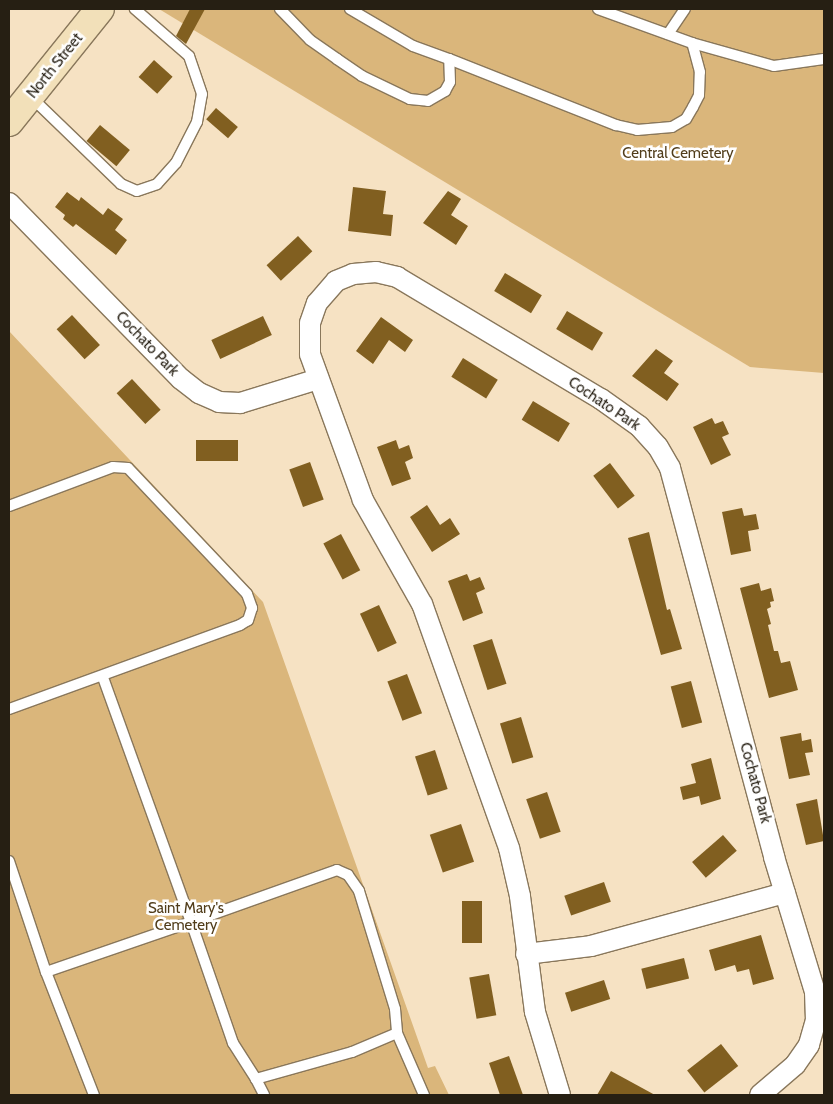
<!DOCTYPE html>
<style>
body{margin:0}
#map{position:relative;width:833px;height:1104px;overflow:hidden;background:#f6e2c3;font-family:Cabin,sans-serif}
div>[style]{position:absolute}
[style*='--x']{left:calc(var(--x)*1px);top:calc(var(--y)*1px);width:calc(var(--w)*1px);rotate:calc(var(--a)*1deg)}
.green>*{inset:0;background:#dab67b}
.building>*{inset:0;background:#815f20;transform-origin:0 0}
.roads{filter:drop-shadow(1px 0 #89775b) drop-shadow(-1px 0 #89775b) drop-shadow(0 1px #89775b) drop-shadow(0 -1px #89775b)}
.service>*{height:10px;margin:-5px;padding:0 5px;transform-origin:5px;border-radius:5px;background:#fff}
.minor>*{height:20px;margin:-10px;padding:0 10px;transform-origin:10px;border-radius:10px;background:#fff}
.secondary>*{height:28px;margin:-14px;padding:0 14px;transform-origin:14px;border-radius:14px;background:#f2e0b9}
span{translate:-50% -50%;white-space:nowrap;text-align:center;line-height:1.15;-webkit-text-stroke:5px #fff;paint-order:stroke}
.street-label{font-size:15px;color:#261f13}
.park-label{font-size:15px;color:#513d1b}
.frame{position:absolute;inset:0;border:10px solid #261f13;pointer-events:none}
</style>
<div id="map">
<div class="green">
<div style="clip-path:polygon(159px 9px,824px 9px,824px 373px,750px 367px)"></div>
<div style="clip-path:polygon(9px 331px,263px 602px,428px 1068px,435px 1066px,449px 1095px,9px 1095px)"></div>
</div>
<div class="building">
<div style="clip-path:polygon(190px 9px,205px 9px,186px 44px,176px 36px)"></div>
<div style="left:154px;top:60px;width:25px;height:23px;rotate:42deg"></div>
<div style="left:216px;top:108px;width:29px;height:15px;rotate:41deg"></div>
<div style="left:100px;top:125px;width:39px;height:21px;rotate:40deg"></div>
<div style="clip-path:polygon(353px 187px,386px 191px,383px 214px,393px 215px,391px 236px,348px 231px)"></div>
<div style="clip-path:polygon(448px 191px,461px 199px,451px 215px,468px 226px,456px 245px,423px 223px)"></div>
<div style="clip-path:polygon(67px 192px,79px 201px,81px 197px,103px 215px,108px 208px,123px 219px,115px 230px,127px 240px,116px 255px,76px 224px,73px 227px,63px 219px,65px 215px,55px 207px)"></div>
<div style="left:298px;top:236px;width:21px;height:43px;rotate:47deg"></div>
<div style="left:505px;top:273px;width:43px;height:21px;rotate:31deg"></div>
<div style="left:567px;top:311px;width:42px;height:21px;rotate:31deg"></div>
<div style="left:72px;top:315px;width:41px;height:21px;rotate:47deg"></div>
<div style="left:263px;top:316px;width:21px;height:57px;rotate:65deg"></div>
<div style="clip-path:polygon(381px 317px,413px 340px,405px 352px,389px 340px,373px 364px,356px 351px)"></div>
<div style="clip-path:polygon(656px 349px,673px 361px,664px 373px,679px 384px,667px 401px,632px 376px)"></div>
<div style="left:463px;top:358px;width:41px;height:22px;rotate:32deg"></div>
<div style="left:132px;top:379px;width:42px;height:21px;rotate:47deg"></div>
<div style="left:533px;top:401px;width:43px;height:22px;rotate:31deg"></div>
<div style="clip-path:polygon(712px 418px,715px 424px,723px 421px,729px 434px,722px 437px,731px 455px,711px 465px,693px 427px)"></div>
<div style="left:196px;top:440px;width:42px;height:21px"></div>
<div style="clip-path:polygon(396px 440px,399px 449px,409px 445px,413px 458px,405px 462px,411px 479px,392px 486px,377px 447px)"></div>
<div style="left:310px;top:462px;width:40px;height:22px;rotate:70deg"></div>
<div style="left:610px;top:463px;width:41px;height:21px;rotate:53deg"></div>
<div style="clip-path:polygon(427px 505px,440px 525px,450px 518px,460px 534px,432px 552px,410px 517px)"></div>
<div style="clip-path:polygon(742px 508px,744px 516px,756px 514px,759px 529px,748px 531px,751px 551px,731px 555px,722px 512px)"></div>
<div style="clip-path:polygon(649px 532px,667px 610px,670px 609px,682px 649px,661px 655px,628px 538px)"></div>
<div style="left:341px;top:534px;width:41px;height:20px;rotate:62deg"></div>
<div style="clip-path:polygon(467px 574px,470px 581px,480px 577px,485px 589px,476px 593px,483px 613px,463px 621px,448px 581px)"></div>
<div style="clip-path:polygon(759px 583px,761px 591px,771px 588px,774px 601px,770px 602px,771px 607px,767px 609px,771px 624px,768px 625px,774px 651px,778px 651px,781px 663px,790px 661px,798px 690px,769px 698px,740px 588px)"></div>
<div style="left:379px;top:605px;width:42px;height:21px;rotate:65deg"></div>
<div style="left:492px;top:639px;width:47px;height:20px;rotate:72deg"></div>
<div style="left:407px;top:674px;width:42px;height:21px;rotate:69deg"></div>
<div style="left:691px;top:681px;width:43px;height:21px;rotate:75deg"></div>
<div style="left:521px;top:717px;width:42px;height:22px;rotate:73deg"></div>
<div style="clip-path:polygon(801px 733px,802px 741px,811px 739px,813px 752px,805px 753px,810px 775px,789px 779px,780px 737px)"></div>
<div style="left:435px;top:750px;width:41px;height:21px;rotate:72deg"></div>
<div style="clip-path:polygon(711px 758px,721px 799px,701px 805px,699px 796px,683px 800px,680px 787px,696px 783px,691px 764px)"></div>
<div style="left:547px;top:792px;width:42px;height:22px;rotate:71deg"></div>
<div style="clip-path:polygon(817px 799px,824px 841px,806px 845px,796px 804px)"></div>
<div style="left:461px;top:824px;width:40px;height:33px;rotate:71deg"></div>
<div style="left:723px;top:835px;width:21px;height:41px;rotate:49deg"></div>
<div style="left:604px;top:882px;width:21px;height:42px;rotate:71deg"></div>
<div style="left:462px;top:901px;width:20px;height:42px"></div>
<div style="clip-path:polygon(761px 935px,774px 979px,753px 985px,749px 969px,737px 972px,735px 965px,715px 971px,709px 950px)"></div>
<div style="left:684px;top:958px;width:21px;height:44px;rotate:76deg"></div>
<div style="left:489px;top:974px;width:42px;height:20px;rotate:80deg"></div>
<div style="left:604px;top:980px;width:20px;height:41px;rotate:72deg"></div>
<div style="left:721px;top:1044px;width:28px;height:43px;rotate:52deg"></div>
<div style="clip-path:polygon(509px 1056px,523px 1095px,500px 1095px,489px 1063px)"></div>
<div style="clip-path:polygon(611px 1071px,655px 1095px,597px 1095px)"></div>
</div>
<div class="roads">
<div class="service">
<div style="--x:280;--y:9;--w:43;--a:45.9"></div>
<div style="--x:310;--y:40;--w:33;--a:35"></div>
<div style="--x:337;--y:59;--w:30;--a:34"></div>
<div style="--x:362;--y:76;--w:53;--a:25.6"></div>
<div style="--x:410;--y:99;--w:18;--a:6"></div>
<div style="--x:428;--y:101;--w:20;--a:-30"></div>
<div style="--x:445;--y:91;--w:10;--a:-61"></div>
<div style="--x:450;--y:82;--w:23;--a:-92"></div>
<div style="--x:449;--y:59;--w:180;--a:21.6"></div>
<div style="--x:616;--y:125;--w:22;--a:13"></div>
<div style="--x:637;--y:130;--w:35;--a:-5"></div>
<div style="--x:672;--y:127;--w:16;--a:-30"></div>
<div style="--x:686;--y:119;--w:14;--a:-60"></div>
<div style="--x:693;--y:107;--w:13;--a:-63"></div>
<div style="--x:699;--y:95;--w:23;--a:-88"></div>
<div style="--x:700;--y:72;--w:30;--a:-105"></div>
<div style="--x:350;--y:9;--w:73;--a:30.4"></div>
<div style="--x:413;--y:46;--w:38;--a:20"></div>
<div style="--x:598;--y:9;--w:100;--a:19.9"></div>
<div style="--x:692;--y:43;--w:85;--a:15.7"></div>
<div style="--x:774;--y:66;--w:50;--a:-8"></div>
<div style="--x:668;--y:34;--w:30;--a:-56"></div>
<div style="--x:31;--y:97;--w:125;--a:44"></div>
<div style="--x:121;--y:184;--w:17;--a:24"></div>
<div style="--x:137;--y:191;--w:21;--a:-19"></div>
<div style="--x:157;--y:184;--w:28;--a:-48"></div>
<div style="--x:176;--y:163;--w:46;--a:-62.9"></div>
<div style="--x:197;--y:122;--w:28;--a:-80"></div>
<div style="--x:202;--y:94;--w:40;--a:-108.9"></div>
<div style="--x:189;--y:56;--w:72;--a:-139"></div>
<div style="--x:9;--y:506;--w:111;--a:-20.6"></div>
<div style="--x:113;--y:467;--w:15;--a:4"></div>
<div style="--x:128;--y:468;--w:173;--a:46.6"></div>
<div style="--x:247;--y:594;--w:15;--a:70"></div>
<div style="--x:252;--y:608;--w:13;--a:108"></div>
<div style="--x:248;--y:620;--w:9;--a:148"></div>
<div style="--x:240;--y:625;--w:246;--a:160"></div>
<div style="--x:9;--y:861;--w:117;--a:71.6"></div>
<div style="--x:46;--y:972;--w:132;--a:68.7"></div>
<div style="--x:46;--y:972;--w:153;--a:-19"></div>
<div style="--x:191;--y:922;--w:260;--a:-109.8"></div>
<div style="--x:397;--y:1033;--w:49;--a:157.1"></div>
<div style="--x:352;--y:1052;--w:100;--a:164.3"></div>
<div style="--x:256;--y:1079;--w:43;--a:-122.6"></div>
<div style="--x:233;--y:1043;--w:128;--a:-109.1"></div>
<div style="--x:191;--y:922;--w:155;--a:-19.6"></div>
<div style="--x:337;--y:870;--w:12;--a:24"></div>
<div style="--x:348;--y:875;--w:19;--a:55"></div>
<div style="--x:359;--y:891;--w:123;--a:73"></div>
<div style="--x:395;--y:1009;--w:24;--a:85"></div>
<div style="--x:397;--y:1033;--w:68;--a:66.5"></div>
<div style="--x:256;--y:1079;--w:18;--a:63"></div>
</div>
<div class="minor">
<div style="--x:9;--y:203;--w:246;--a:45.7"></div>
<div style="--x:181;--y:379;--w:23;--a:38"></div>
<div style="--x:199;--y:393;--w:22;--a:24"></div>
<div style="--x:219;--y:402;--w:21;--a:3"></div>
<div style="--x:240;--y:403;--w:82;--a:-17.1"></div>
<div style="--x:526;--y:954;--w:65;--a:-7"></div>
<div style="--x:591;--y:946;--w:201;--a:-15.3"></div>
<div style="--x:560;--y:1095;--w:87;--a:-106.8"></div>
<div style="--x:535;--y:1012;--w:117;--a:-97.4"></div>
<div style="--x:520;--y:896;--w:49;--a:-102.9"></div>
<div style="--x:509;--y:848;--w:259;--a:-109.6"></div>
<div style="--x:422;--y:604;--w:120;--a:-119.6"></div>
<div style="--x:363;--y:500;--w:155;--a:-110"></div>
<div style="--x:310;--y:354;--w:31;--a:-90"></div>
<div style="--x:310;--y:323;--w:21;--a:-71"></div>
<div style="--x:317;--y:303;--w:29;--a:-49"></div>
<div style="--x:336;--y:281;--w:18;--a:-22"></div>
<div style="--x:353;--y:274;--w:23;--a:-5"></div>
<div style="--x:376;--y:272;--w:22;--a:13"></div>
<div style="--x:397;--y:277;--w:238;--a:30.9"></div>
<div style="--x:601;--y:399;--w:47;--a:35.4"></div>
<div style="--x:639;--y:426;--w:28;--a:48"></div>
<div style="--x:658;--y:447;--w:24;--a:60"></div>
<div style="--x:670;--y:468;--w:403;--a:75"></div>
<div style="--x:774;--y:857;--w:141;--a:73.1"></div>
<div style="--x:815;--y:992;--w:28;--a:88"></div>
<div style="--x:816;--y:1020;--w:26;--a:106"></div>
<div style="--x:809;--y:1045;--w:24;--a:125"></div>
<div style="--x:795;--y:1065;--w:46;--a:139.4"></div>
</div>
<div class="secondary">
<div style="--x:9;--y:122;--w:145;--a:-51.2"></div>
</div>
</div>
<div class="street-label">
<span style="left:55px;top:66px;rotate:-51deg">North Street</span>
<span style="left:147px;top:344px;rotate:46deg">Cochato Park</span>
<span style="left:604px;top:404px;rotate:34deg">Cochato Park</span>
<span style="left:755px;top:783px;rotate:75deg">Cochato Park</span>
</div>
<div class="park-label">
<span style="left:678px;top:154px">Central Cemetery</span>
<span style="left:186px;top:917px">Saint Mary's<br>Cemetery</span>
</div>
<div class="frame"></div>
</div>
